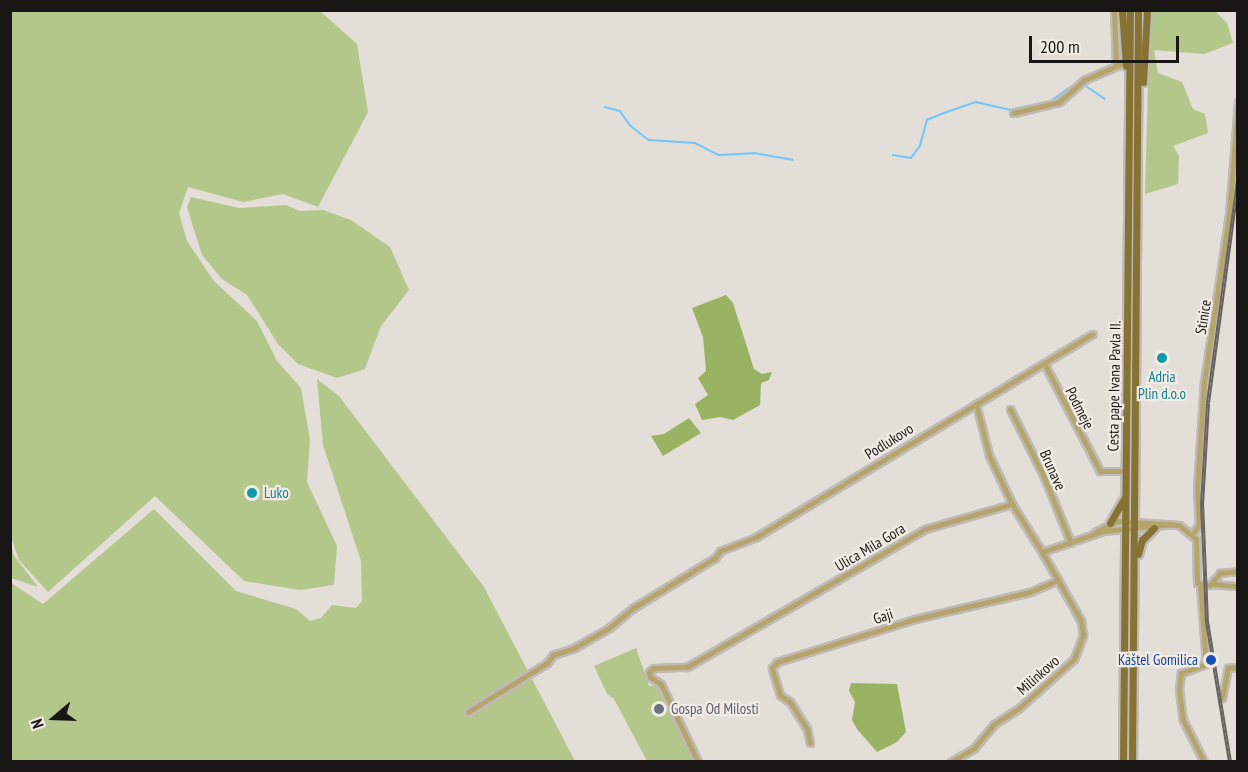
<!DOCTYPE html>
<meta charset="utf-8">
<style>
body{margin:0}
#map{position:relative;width:1248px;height:772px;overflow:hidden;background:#e4ded8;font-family:"PT Sans Narrow",sans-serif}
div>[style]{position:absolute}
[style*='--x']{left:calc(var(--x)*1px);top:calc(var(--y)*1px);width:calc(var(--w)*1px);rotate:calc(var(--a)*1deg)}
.green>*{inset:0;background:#b3c78b}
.forest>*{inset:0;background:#99b362}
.stream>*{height:1.5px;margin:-0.75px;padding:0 0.75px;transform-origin:0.75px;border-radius:0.75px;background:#73c6fb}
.roads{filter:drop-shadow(2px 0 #bfbab5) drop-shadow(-2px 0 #bfbab5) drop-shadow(0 2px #bfbab5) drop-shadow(0 -2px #bfbab5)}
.minor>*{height:5px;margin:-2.5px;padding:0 2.5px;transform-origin:2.5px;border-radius:2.5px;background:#b5a56c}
.major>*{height:7px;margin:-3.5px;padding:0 3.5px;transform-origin:3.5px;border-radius:3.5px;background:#867333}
.rail>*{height:4px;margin-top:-2px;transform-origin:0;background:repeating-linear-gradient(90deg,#f2ebe5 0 4.5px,#66635f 0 9px);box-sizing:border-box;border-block:2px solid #66635f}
.dots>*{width:16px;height:16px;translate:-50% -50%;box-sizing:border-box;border:3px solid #f2ebe5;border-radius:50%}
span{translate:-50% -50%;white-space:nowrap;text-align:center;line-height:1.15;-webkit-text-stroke:4.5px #f2ebe5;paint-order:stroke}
.street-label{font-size:15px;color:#191715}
.culture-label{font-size:15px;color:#0d838f}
.left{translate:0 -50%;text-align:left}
.transit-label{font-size:15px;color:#164399}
.right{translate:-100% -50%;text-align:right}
.worship-label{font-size:15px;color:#5b616d}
.frame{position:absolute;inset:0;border:12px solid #191715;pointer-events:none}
.north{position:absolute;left:24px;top:688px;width:60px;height:60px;-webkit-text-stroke:4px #f2ebe5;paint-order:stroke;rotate:251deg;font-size:16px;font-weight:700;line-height:24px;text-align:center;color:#191715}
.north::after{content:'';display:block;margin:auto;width:21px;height:27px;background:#191715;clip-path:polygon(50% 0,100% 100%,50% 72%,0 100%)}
.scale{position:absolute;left:1029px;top:36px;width:150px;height:27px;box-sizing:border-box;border:3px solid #191715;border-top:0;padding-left:8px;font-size:18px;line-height:21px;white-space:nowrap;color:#191715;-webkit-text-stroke:4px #f2ebe5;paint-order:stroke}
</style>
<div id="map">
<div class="green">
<div style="clip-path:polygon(10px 11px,320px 11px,357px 44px,368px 112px,318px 207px,283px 194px,243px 202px,188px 187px,179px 213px,187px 241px,214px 281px,257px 321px,277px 361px,301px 388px,310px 440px,307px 482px,337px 546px,334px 585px,300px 590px,244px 581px,155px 496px,48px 592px,19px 560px,10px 534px)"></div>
<div style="clip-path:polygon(1150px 11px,1215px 11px,1227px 23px,1233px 43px,1204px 54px,1154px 50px,1158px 73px,1182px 82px,1193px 109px,1205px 114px,1208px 133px,1173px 146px,1179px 156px,1178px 184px,1145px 194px)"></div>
<div style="clip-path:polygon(191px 197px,239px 208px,286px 205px,300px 211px,323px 210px,351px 220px,390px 247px,409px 290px,381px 326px,365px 369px,337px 378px,298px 364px,278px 344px,247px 295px,222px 279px,202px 255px,187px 207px)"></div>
<div style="clip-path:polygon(317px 379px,339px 396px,484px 587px,575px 761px,11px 761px,10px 582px,43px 604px,154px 509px,236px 591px,296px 609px,310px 621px,321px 618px,332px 605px,356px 608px,362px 601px,361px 561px,323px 445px)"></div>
<div style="clip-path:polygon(11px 542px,13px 554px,38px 587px,11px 578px)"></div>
<div style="clip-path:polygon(636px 648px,649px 686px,659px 685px,696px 761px,647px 761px,614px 699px,607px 694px,594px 666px)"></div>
</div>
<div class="forest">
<div style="clip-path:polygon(726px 295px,733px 303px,754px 369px,762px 374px,772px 372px,769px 380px,761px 383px,760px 405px,733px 420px,720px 417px,702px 420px,695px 404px,708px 395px,698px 378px,706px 371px,703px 337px,692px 308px)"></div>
<div style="clip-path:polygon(689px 418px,701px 433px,663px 456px,651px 436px,664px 434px)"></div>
<div style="clip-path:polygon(851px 683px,897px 684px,906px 732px,897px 742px,877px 752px,857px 729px,852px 720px,855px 702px,849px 691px)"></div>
</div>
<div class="stream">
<div style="--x:1086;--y:86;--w:23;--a:34"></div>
<div style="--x:605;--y:107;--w:16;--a:15"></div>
<div style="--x:620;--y:111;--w:19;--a:54"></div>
<div style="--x:631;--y:126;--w:23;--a:38"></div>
<div style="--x:649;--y:140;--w:46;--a:3.7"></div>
<div style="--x:695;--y:143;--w:27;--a:27"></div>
<div style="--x:719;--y:155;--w:35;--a:-3"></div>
<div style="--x:754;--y:153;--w:39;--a:10"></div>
<div style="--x:893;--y:155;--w:18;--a:9"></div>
<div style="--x:911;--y:158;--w:15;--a:-53"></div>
<div style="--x:920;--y:146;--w:27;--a:-75"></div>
<div style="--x:927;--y:120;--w:18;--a:-22"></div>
<div style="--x:944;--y:113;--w:34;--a:-19"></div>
<div style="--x:976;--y:102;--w:35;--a:13"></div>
<div style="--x:1010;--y:110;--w:42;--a:-12.4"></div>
<div style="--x:1051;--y:101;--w:24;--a:-36"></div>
</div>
<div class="roads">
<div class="minor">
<div style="--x:1114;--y:10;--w:54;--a:87.9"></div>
<div style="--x:1013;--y:113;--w:47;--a:-13.4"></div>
<div style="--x:1059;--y:102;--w:33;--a:-41"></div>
<div style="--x:1084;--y:80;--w:46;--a:-23.2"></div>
<div style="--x:1044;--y:363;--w:122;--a:62.6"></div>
<div style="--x:1100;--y:471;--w:26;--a:0"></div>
<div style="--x:976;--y:404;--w:53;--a:75.7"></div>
<div style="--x:989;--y:455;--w:54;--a:64.9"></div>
<div style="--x:1010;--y:409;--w:76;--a:63.4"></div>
<div style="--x:1044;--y:477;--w:71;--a:67.8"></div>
<div style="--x:1095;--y:532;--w:25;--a:-26"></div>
<div style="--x:1118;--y:521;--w:61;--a:3.8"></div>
<div style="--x:1179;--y:525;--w:22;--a:39"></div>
<div style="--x:1196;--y:539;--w:44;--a:88.7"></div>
<div style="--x:1197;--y:583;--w:13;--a:9"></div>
<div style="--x:1210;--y:585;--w:16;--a:-50"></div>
<div style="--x:1220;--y:573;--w:18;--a:-6"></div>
<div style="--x:1193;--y:533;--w:10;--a:-53"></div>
<div style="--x:1199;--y:525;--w:36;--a:-93"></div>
<div style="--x:1197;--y:489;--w:107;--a:-86.3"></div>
<div style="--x:1204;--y:382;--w:169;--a:-81.5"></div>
<div style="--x:1229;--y:215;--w:113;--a:-85.4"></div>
<div style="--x:1200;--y:584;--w:80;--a:85.7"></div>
<div style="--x:1206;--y:664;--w:27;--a:160"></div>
<div style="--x:1181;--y:673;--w:16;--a:97"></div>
<div style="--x:1179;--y:689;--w:31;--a:83"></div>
<div style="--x:1183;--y:720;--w:47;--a:63.4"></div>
<div style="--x:1213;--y:584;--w:25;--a:5"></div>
<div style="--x:1222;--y:698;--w:31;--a:-79"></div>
<div style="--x:1228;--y:668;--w:10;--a:-6"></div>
<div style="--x:468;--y:712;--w:93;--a:-31.8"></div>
<div style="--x:547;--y:663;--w:10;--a:-53"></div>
<div style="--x:553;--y:655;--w:22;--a:-18"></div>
<div style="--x:574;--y:648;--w:40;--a:-29.7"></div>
<div style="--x:609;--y:628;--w:31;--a:-40"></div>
<div style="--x:633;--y:608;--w:96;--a:-31.4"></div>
<div style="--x:715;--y:558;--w:9;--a:-54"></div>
<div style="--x:720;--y:551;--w:39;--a:-21"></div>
<div style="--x:756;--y:537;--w:393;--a:-31.1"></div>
<div style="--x:810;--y:743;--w:14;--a:-102"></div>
<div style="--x:807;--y:729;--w:32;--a:-122"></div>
<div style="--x:790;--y:702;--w:12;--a:-145"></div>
<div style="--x:780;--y:695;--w:28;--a:-107"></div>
<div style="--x:772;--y:668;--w:8;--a:-50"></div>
<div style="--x:777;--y:662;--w:145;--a:-17.3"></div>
<div style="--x:915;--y:619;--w:118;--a:-13.2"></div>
<div style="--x:1030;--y:592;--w:30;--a:-23"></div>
<div style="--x:1058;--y:580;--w:32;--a:-120"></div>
<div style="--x:698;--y:762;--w:86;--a:-115.4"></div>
<div style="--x:661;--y:684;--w:13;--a:-148"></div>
<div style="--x:650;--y:677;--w:5;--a:-101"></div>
<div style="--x:649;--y:672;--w:6;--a:-39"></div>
<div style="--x:654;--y:668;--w:33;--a:-2"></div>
<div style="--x:687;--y:667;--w:275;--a:-30.1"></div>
<div style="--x:925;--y:529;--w:91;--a:-16"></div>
<div style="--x:1012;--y:504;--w:57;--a:58"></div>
<div style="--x:1042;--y:552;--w:65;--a:-19"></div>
<div style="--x:1103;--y:531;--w:70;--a:-5.7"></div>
<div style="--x:951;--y:762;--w:27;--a:-31"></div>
<div style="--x:974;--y:748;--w:30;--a:-50"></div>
<div style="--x:993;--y:725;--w:30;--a:-33"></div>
<div style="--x:1018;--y:709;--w:75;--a:-41.8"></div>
<div style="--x:1074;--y:659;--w:26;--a:-69"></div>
<div style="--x:1083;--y:635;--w:14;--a:-98"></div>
<div style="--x:1081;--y:621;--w:47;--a:-119.3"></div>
</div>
<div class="major">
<div style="--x:1122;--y:10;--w:56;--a:85.9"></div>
<div style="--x:1143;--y:82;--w:72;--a:-86.8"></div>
<div style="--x:1110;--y:523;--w:28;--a:-60"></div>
<div style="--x:1138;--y:554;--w:15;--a:-74"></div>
<div style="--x:1142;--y:540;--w:17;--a:-45"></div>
<div style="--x:1123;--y:762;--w:752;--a:-89.47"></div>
<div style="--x:1132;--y:762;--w:752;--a:-89.54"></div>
</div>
</div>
<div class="rail">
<div style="--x:1230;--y:762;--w:142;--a:-99.3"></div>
<div style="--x:1207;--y:622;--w:117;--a:-92.4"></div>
<div style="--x:1202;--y:505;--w:102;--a:-86.6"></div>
<div style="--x:1208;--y:403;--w:223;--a:-82.3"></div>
</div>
<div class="dots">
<div style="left:1162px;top:358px;background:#0f9aa8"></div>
<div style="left:252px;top:493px;background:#0f9aa8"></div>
<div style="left:1211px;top:660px;background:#1a4fb4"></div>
<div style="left:659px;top:709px;background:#6b7280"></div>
</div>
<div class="street-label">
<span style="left:1203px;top:317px;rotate:-81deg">Stinice</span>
<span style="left:1114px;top:386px;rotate:-89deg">Cesta pape Ivana Pavla II.</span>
<span style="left:1080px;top:408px;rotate:63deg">Podmeje</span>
<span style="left:889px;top:441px;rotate:-32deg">Podlukovo</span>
<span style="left:1053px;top:470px;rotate:66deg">Brunave</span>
<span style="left:870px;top:547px;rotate:-31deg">Ulica Mila Gora</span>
<span style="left:883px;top:616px;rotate:-18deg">Gaji</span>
<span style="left:1038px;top:675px;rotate:-42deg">Milinkovo</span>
</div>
<div class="culture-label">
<span style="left:1162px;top:385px">Adria<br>Plin d.o.o</span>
<span class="left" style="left:264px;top:493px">Luko</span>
</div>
<div class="transit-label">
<span class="right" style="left:1198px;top:660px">Kaštel Gomilica</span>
</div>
<div class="worship-label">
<span class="left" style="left:671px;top:709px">Gospa Od Milosti</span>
</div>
<div class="frame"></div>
<div class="north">N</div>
<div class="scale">200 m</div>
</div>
